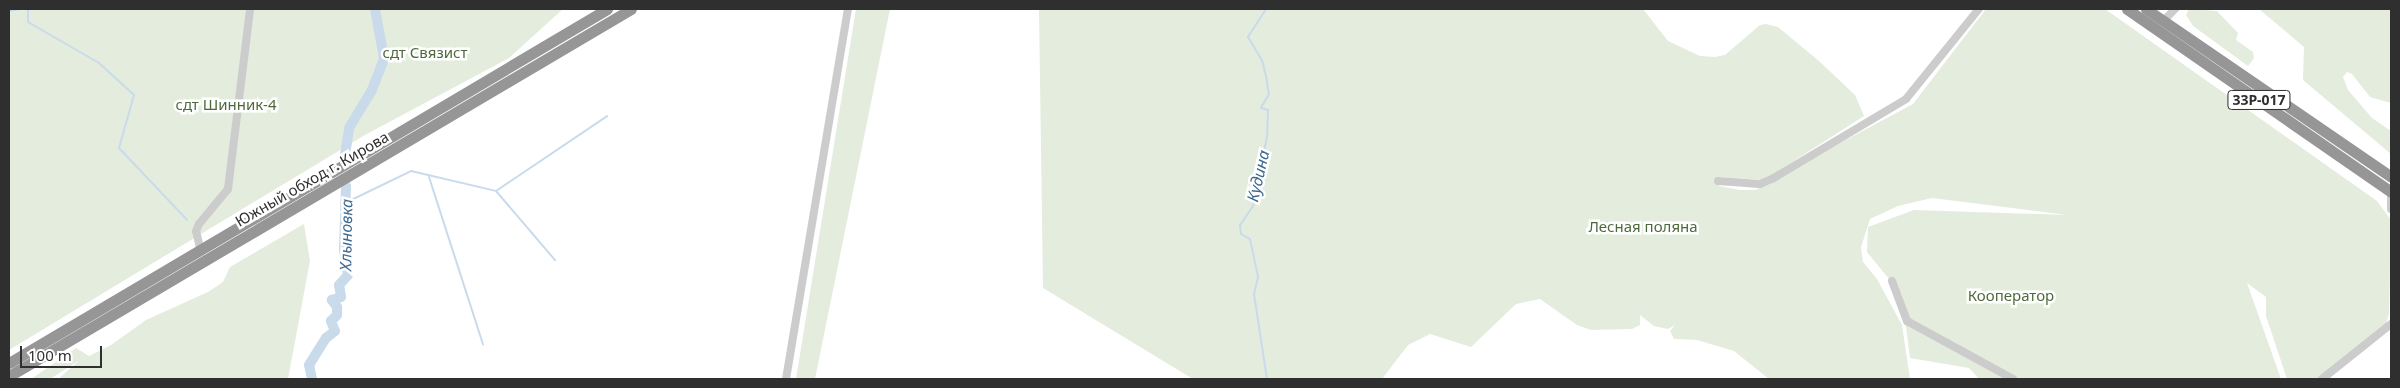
<!DOCTYPE html>
<meta charset="utf-8">
<style>
body{margin:0}
#map{position:relative;width:2400px;height:388px;overflow:hidden;background:#fff;font-family:"Noto Sans",sans-serif}
div>[style]{position:absolute}
.green>*{inset:0;background:#e4ecdd}
.stream>*{height:2px;margin:-1px;padding:0 1px;transform-origin:1px;border-radius:1px;background:#c9dbeb}
.river>*{height:10px;margin:-5px;padding:0 5px;transform-origin:5px;border-radius:5px;background:#c9dbeb}
.minor>*{height:8px;margin:-4px;padding:0 4px;transform-origin:4px;border-radius:4px;background:#ccc}
.highway>*{height:11px;margin:-5.5px;padding:0 5.5px;transform-origin:5.5px;border-radius:5.5px;background:#969696}
span{translate:-50% -50%;white-space:nowrap;text-align:center;line-height:1.15;-webkit-text-stroke:5px #fff;paint-order:stroke}
.shield-label span{padding:1px 4px;background:#fff;border:1px solid;border-radius:4px;-webkit-text-stroke-width:0}
.shield-label{font-size:14px;color:#2f2f2f;font-weight:700}
.park-label{font-size:15px;color:#4e6a3c}
.street-label{font-size:15px;color:#2f2f2f}
.water-label{font-size:16px;color:#3d6990;font-style:italic}
.frame{position:absolute;inset:0;border:10px solid #2f2f2f;pointer-events:none}
.scale{position:absolute;left:20px;top:346px;width:82px;height:22px;box-sizing:border-box;border:2px solid #2f2f2f;border-top:0;padding-left:6px;font-size:15px;line-height:18px;white-space:nowrap;color:#2f2f2f;-webkit-text-stroke:4px #fff;paint-order:stroke}
</style>
<div id="map">
<div class="green">
<div style="clip-path:polygon(9px 9px,563px 9px,509px 58px,365px 135px,9px 350px)"></div>
<div style="clip-path:polygon(856px 9px,890px 9px,815px 379px,796px 379px)"></div>
<div style="clip-path:polygon(1039px 9px,1643px 9px,1668px 41px,1700px 56px,1715px 57px,1725px 55px,1760px 25px,1766px 24px,1778px 27px,1819px 61px,1855px 95px,1864px 116px,1764px 180px,1718px 177px,1719px 186px,1740px 190px,1755px 190px,1773px 183px,1799px 165px,1913px 104px,1986px 9px,2105px 9px,2377px 201px,2391px 220px,2389px 314px,2386px 324px,2319px 379px,2287px 379px,2266px 316px,2266px 297px,2247px 283px,2281px 379px,1979px 379px,1969px 368px,1910px 358px,1902px 295px,1867px 252px,1868px 227px,1914px 210px,2067px 215px,1932px 198px,1898px 206px,1870px 219px,1861px 247px,1863px 262px,1877px 279px,1902px 325px,1910px 379px,1769px 379px,1734px 351px,1697px 340px,1674px 339px,1670px 331px,1675px 325px,1668px 329px,1654px 326px,1640px 315px,1640px 325px,1632px 329px,1591px 330px,1577px 325px,1540px 299px,1516px 304px,1471px 347px,1430px 334px,1408px 345px,1382px 379px,1193px 379px,1043px 288px)"></div>
<div style="clip-path:polygon(2189px 9px,2217px 11px,2238px 33px,2236px 40px,2253px 52px,2254px 58px,2248px 66px,2193px 26px,2186px 15px)"></div>
<div style="clip-path:polygon(2259px 9px,2391px 9px,2391px 103px,2370px 97px,2352px 74px,2347px 72px,2343px 77px,2348px 90px,2372px 118px,2391px 131px,2391px 154px,2303px 80px,2304px 47px)"></div>
<div style="clip-path:polygon(304px 224px,310px 261px,288px 379px,58px 379px,80px 360px,50px 379px,31px 379px,76px 348px,89px 356px,111px 345px,146px 320px,208px 292px,223px 282px,230px 267px)"></div>
</div>
<div class="stream">
<div style="left:28px;top:9px;width:13px;rotate:90deg"></div>
<div style="left:28px;top:22px;width:82px;rotate:30deg"></div>
<div style="left:99px;top:63px;width:47px;rotate:42.4deg"></div>
<div style="left:134px;top:95px;width:55px;rotate:105.8deg"></div>
<div style="left:119px;top:148px;width:99px;rotate:46.6deg"></div>
<div style="left:1266px;top:9px;width:33px;rotate:123deg"></div>
<div style="left:1248px;top:37px;width:27px;rotate:59deg"></div>
<div style="left:1262px;top:60px;width:16px;rotate:76deg"></div>
<div style="left:1266px;top:76px;width:18px;rotate:81deg"></div>
<div style="left:1269px;top:94px;width:16px;rotate:120deg"></div>
<div style="left:1261px;top:108px;width:7px;rotate:16deg"></div>
<div style="left:1268px;top:110px;width:27px;rotate:92deg"></div>
<div style="left:1267px;top:137px;width:70px;rotate:101.5deg"></div>
<div style="left:1253px;top:206px;width:23px;rotate:124deg"></div>
<div style="left:1240px;top:225px;width:9px;rotate:84deg"></div>
<div style="left:1241px;top:234px;width:10px;rotate:29deg"></div>
<div style="left:1250px;top:239px;width:39px;rotate:78deg"></div>
<div style="left:1258px;top:277px;width:17px;rotate:103deg"></div>
<div style="left:1254px;top:294px;width:86px;rotate:81.3deg"></div>
<div style="left:9px;top:11px;width:11px;rotate:-10deg"></div>
<div style="left:429px;top:177px;width:176px;rotate:72.1deg"></div>
<div style="left:496px;top:191px;width:91px;rotate:49.5deg"></div>
<div style="left:347px;top:202px;width:71px;rotate:-25.8deg"></div>
<div style="left:411px;top:171px;width:87px;rotate:13.2deg"></div>
<div style="left:496px;top:191px;width:134px;rotate:-34deg"></div>
</div>
<div class="river">
<div style="left:344px;top:161px;width:33px;rotate:-81deg"></div>
<div style="left:349px;top:128px;width:44px;rotate:-58.8deg"></div>
<div style="left:372px;top:90px;width:34px;rotate:-69deg"></div>
<div style="left:384px;top:58px;width:50px;rotate:-100.4deg"></div>
<div style="left:312px;top:379px;width:14px;rotate:-102deg"></div>
<div style="left:309px;top:365px;width:32px;rotate:-58deg"></div>
<div style="left:326px;top:338px;width:11px;rotate:-38deg"></div>
<div style="left:335px;top:331px;width:11px;rotate:-112deg"></div>
<div style="left:331px;top:321px;width:8px;rotate:-45deg"></div>
<div style="left:337px;top:315px;width:8px;rotate:-90deg"></div>
<div style="left:337px;top:307px;width:9px;rotate:-126deg"></div>
<div style="left:332px;top:300px;width:9px;rotate:-18deg"></div>
<div style="left:341px;top:297px;width:12px;rotate:-99deg"></div>
<div style="left:339px;top:285px;width:13px;rotate:-48deg"></div>
<div style="left:348px;top:275px;width:25px;rotate:-99deg"></div>
<div style="left:344px;top:250px;width:64px;rotate:-88.2deg"></div>
</div>
<div class="minor">
<div style="left:2163px;top:21px;width:17px;rotate:-45deg"></div>
<div style="left:1718px;top:181px;width:42px;rotate:4.1deg"></div>
<div style="left:1760px;top:184px;width:13px;rotate:-23deg"></div>
<div style="left:1772px;top:179px;width:156px;rotate:-30.8deg"></div>
<div style="left:1906px;top:99px;width:116px;rotate:-51deg"></div>
<div style="left:2391px;top:195px;width:14px;rotate:90deg"></div>
<div style="left:200px;top:248px;width:17px;rotate:-103deg"></div>
<div style="left:196px;top:231px;width:8px;rotate:-67deg"></div>
<div style="left:199px;top:224px;width:45px;rotate:-50.4deg"></div>
<div style="left:228px;top:189px;width:181px;rotate:-83deg"></div>
<div style="left:1892px;top:281px;width:43px;rotate:69.4deg"></div>
<div style="left:1907px;top:321px;width:121px;rotate:28.7deg"></div>
<div style="left:786px;top:379px;width:375px;rotate:-80.5deg"></div>
<div style="left:2322px;top:379px;width:88px;rotate:-38.6deg"></div>
</div>
<div class="highway">
<div style="left:2127px;top:9px;width:321px;rotate:34.7deg"></div>
<div style="left:2146px;top:9px;width:297px;rotate:34.4deg"></div>
<div style="left:9px;top:363px;width:695px;rotate:-30.62deg"></div>
<div style="left:9px;top:376px;width:722px;rotate:-30.54deg"></div>
</div>
<div class="shield-label">
<span style="left:2259px;top:100px">33Р-017</span>
</div>
<div class="park-label">
<span style="left:425px;top:53px">сдт Связист</span>
<span style="left:226px;top:105px">сдт Шинник-4</span>
<span style="left:1643px;top:227px">Лесная поляна</span>
<span style="left:2011px;top:296px">Кооператор</span>
</div>
<div class="street-label">
<span style="left:312px;top:179px;rotate:-30deg">Южный обход г. Кирова</span>
</div>
<div class="water-label">
<span style="left:1258px;top:176px;rotate:-77deg">Кудина</span>
<span style="left:346px;top:235px;rotate:-89deg">Хлыновка</span>
</div>
<div class="frame"></div>
<div class="scale">100 m</div>
</div>
